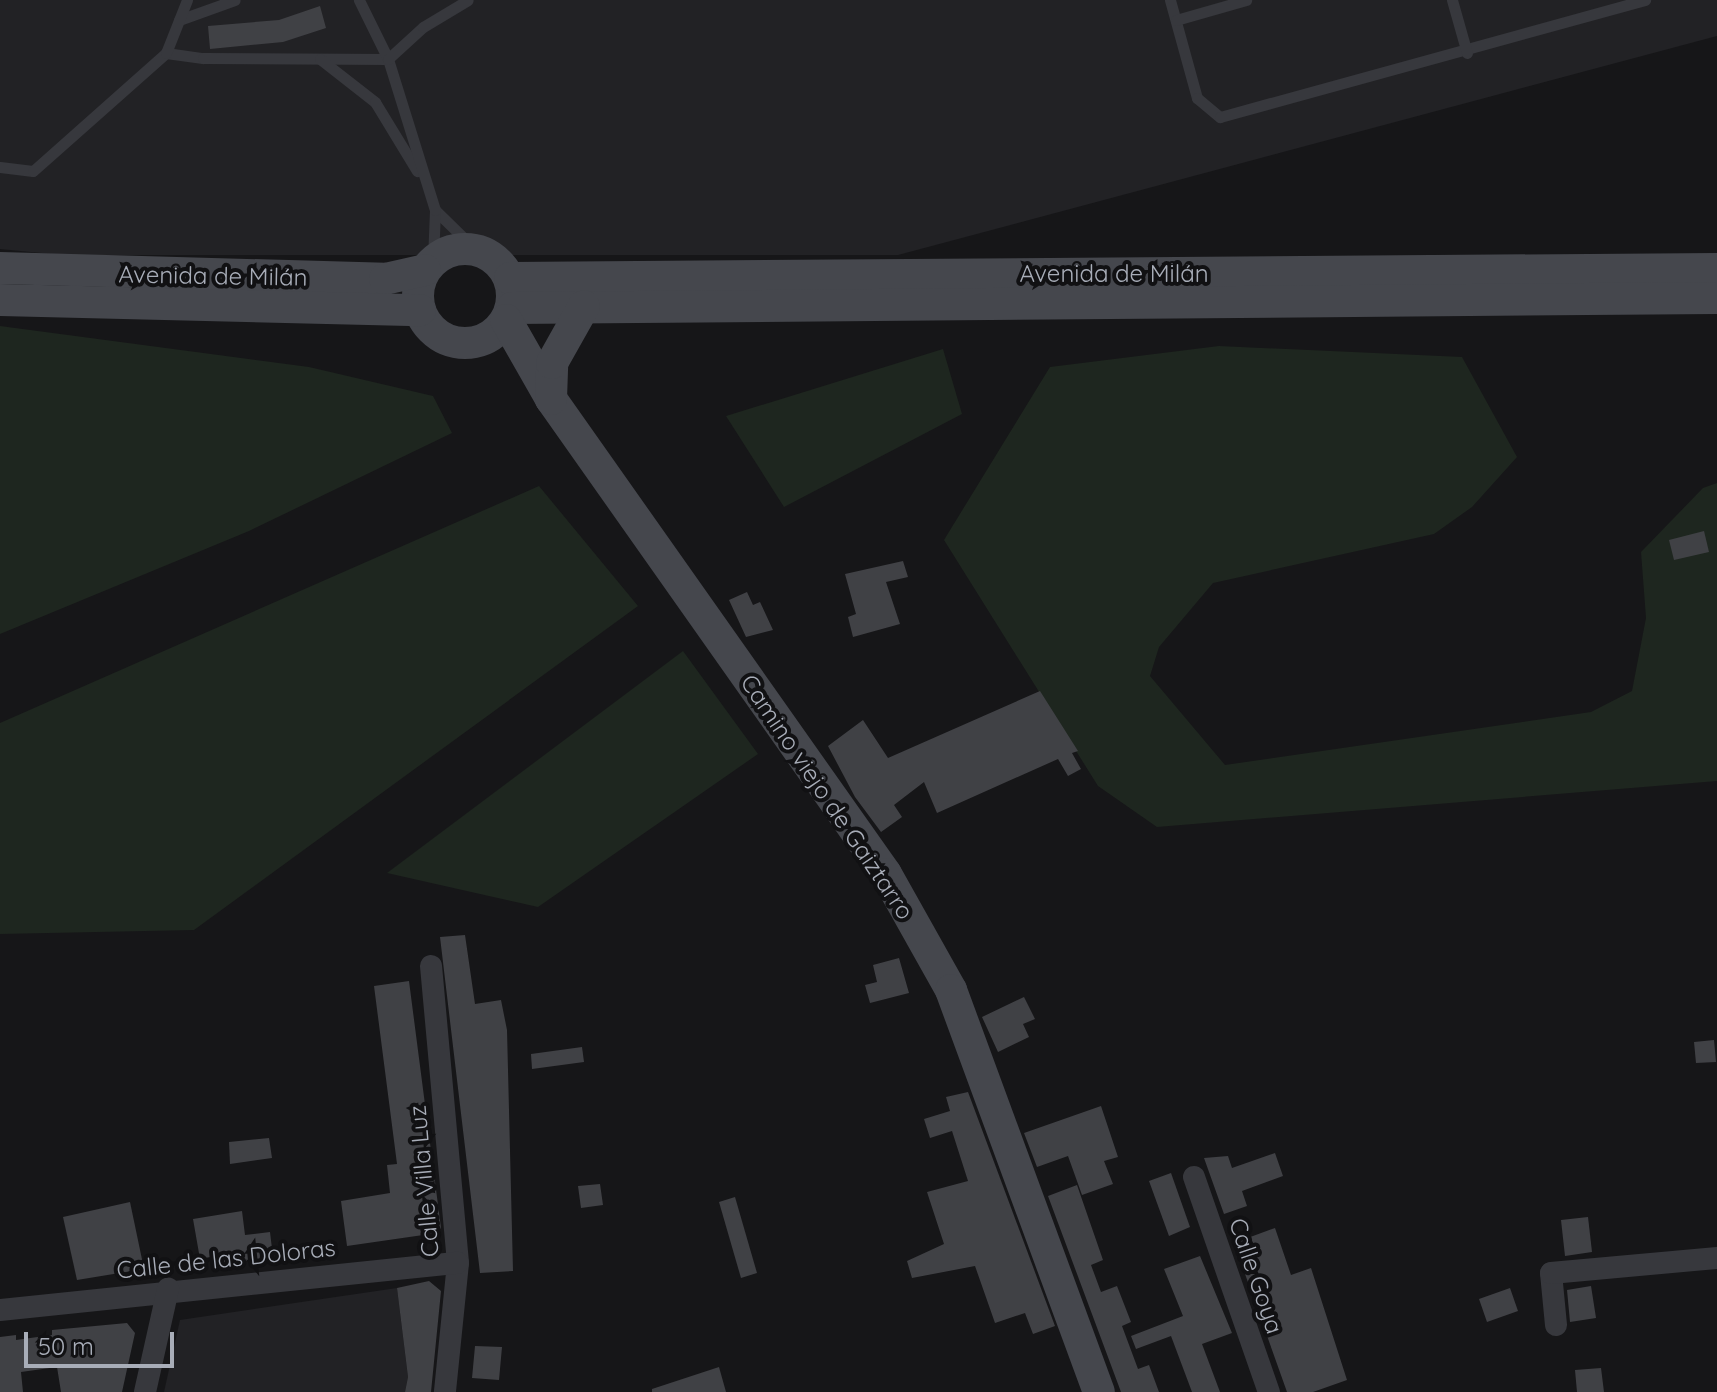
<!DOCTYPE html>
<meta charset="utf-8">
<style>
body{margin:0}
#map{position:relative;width:1717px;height:1392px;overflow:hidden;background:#161618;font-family:Quicksand,sans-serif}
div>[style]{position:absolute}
.built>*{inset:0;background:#222225}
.green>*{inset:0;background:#1e261f}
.building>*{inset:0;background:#404145}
.lane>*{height:11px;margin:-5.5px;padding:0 5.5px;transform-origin:5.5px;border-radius:5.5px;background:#37383d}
.street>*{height:22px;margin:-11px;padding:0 11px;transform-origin:11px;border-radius:11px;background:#37383d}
.secondary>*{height:32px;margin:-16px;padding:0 16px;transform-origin:16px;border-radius:16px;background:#45474d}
.secondary>.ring{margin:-16px;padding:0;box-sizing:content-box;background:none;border:32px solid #45474d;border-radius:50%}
span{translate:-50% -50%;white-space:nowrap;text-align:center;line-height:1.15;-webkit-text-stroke:8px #111113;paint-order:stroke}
.street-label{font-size:24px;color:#a8adb8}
.scale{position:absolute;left:24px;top:1332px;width:150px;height:36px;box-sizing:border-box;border:4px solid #a8adb8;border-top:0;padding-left:10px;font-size:24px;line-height:28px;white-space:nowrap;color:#a8adb8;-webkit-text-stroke:6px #111113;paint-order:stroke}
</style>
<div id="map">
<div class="built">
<div style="clip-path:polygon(0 0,1717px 0,1717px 36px,898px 255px,62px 255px,0 249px)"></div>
<div style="clip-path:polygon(397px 1288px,408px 1377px,405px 1392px,164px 1392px,180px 1320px)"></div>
</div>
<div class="green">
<div style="clip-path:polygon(0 326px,309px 367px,433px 396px,452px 433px,249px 531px,0 634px)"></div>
<div style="clip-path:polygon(1219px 346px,1462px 357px,1517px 457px,1472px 507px,1434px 534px,1213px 583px,1159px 647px,1150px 676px,1225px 765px,1591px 712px,1632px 691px,1646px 618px,1641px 552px,1703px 488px,1717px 483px,1717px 781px,1157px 827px,1098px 786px,944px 540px,1050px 367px)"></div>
<div style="clip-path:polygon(943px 349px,962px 414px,784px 507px,726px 416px)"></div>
<div style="clip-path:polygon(539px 486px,638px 606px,194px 930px,0 934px,0 723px)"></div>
<div style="clip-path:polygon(683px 651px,758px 754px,538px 907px,387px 873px)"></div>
</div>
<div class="building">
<div style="clip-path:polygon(320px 6px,326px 28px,283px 42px,210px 49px,208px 26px,279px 20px)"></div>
<div style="clip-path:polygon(1704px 531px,1709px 552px,1674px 560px,1669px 540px)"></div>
<div style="clip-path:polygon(903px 561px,908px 577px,886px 582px,900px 624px,853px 637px,848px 617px,856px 614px,845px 574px)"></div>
<div style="clip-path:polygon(747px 592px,753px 605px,760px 602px,773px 630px,746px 637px,729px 600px)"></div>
<div style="clip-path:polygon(1040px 691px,1078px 751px,1072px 753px,1081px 769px,1068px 776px,1058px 759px,937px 813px,924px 782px,894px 805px,902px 817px,881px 832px,855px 797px,828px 746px,863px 720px,888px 758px)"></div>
<div style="clip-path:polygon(465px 935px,475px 1004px,501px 1000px,507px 1030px,513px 1271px,480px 1273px,440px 937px)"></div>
<div style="clip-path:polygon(899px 958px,909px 993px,870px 1003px,865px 985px,877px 982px,873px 965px)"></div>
<div style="clip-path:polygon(409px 981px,441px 1228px,437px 1233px,347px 1246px,341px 1201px,390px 1193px,387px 1165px,397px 1164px,374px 986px)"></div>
<div style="clip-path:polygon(1024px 997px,1035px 1019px,1023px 1024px,1029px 1037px,998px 1052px,982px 1017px)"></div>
<div style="clip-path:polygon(1714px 1040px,1716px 1062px,1696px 1063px,1694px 1042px)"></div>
<div style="clip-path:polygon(582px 1047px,584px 1062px,532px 1069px,531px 1054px)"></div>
<div style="clip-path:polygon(968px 1092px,1055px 1326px,1033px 1334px,1025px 1313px,995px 1323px,975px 1266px,912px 1278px,907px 1261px,944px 1244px,927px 1192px,968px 1181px,952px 1131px,930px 1138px,924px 1119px,950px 1111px,946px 1097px)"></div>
<div style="clip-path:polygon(1101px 1106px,1118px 1157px,1104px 1161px,1113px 1184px,1082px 1195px,1068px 1156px,1037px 1167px,1024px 1133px)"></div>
<div style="clip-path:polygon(269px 1138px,272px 1158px,230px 1164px,229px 1142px)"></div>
<div style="clip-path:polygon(1275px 1153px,1283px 1176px,1242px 1191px,1247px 1206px,1224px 1214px,1204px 1158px,1228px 1156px,1232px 1168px)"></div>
<div style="clip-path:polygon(1171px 1173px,1190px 1227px,1169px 1236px,1149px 1181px)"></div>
<div style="clip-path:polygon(600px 1184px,603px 1205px,581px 1208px,578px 1186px)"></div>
<div style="clip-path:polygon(1077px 1185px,1103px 1260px,1091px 1265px,1101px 1292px,1117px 1286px,1131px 1322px,1122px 1326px,1138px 1369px,1149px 1365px,1159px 1392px,1121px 1392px,1048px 1196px)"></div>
<div style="clip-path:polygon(735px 1197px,757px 1273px,741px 1278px,719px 1202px)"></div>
<div style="clip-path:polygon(130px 1202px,144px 1269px,77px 1280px,63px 1217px)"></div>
<div style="clip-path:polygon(242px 1211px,245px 1235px,270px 1232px,273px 1257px,223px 1264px,222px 1255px,200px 1259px,193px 1219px)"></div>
<div style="clip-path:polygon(1588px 1217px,1592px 1252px,1565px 1256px,1561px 1220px)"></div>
<div style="clip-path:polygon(1275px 1228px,1291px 1275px,1311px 1268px,1347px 1380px,1313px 1392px,1287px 1392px,1234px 1243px)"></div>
<div style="clip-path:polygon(1200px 1256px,1232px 1333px,1202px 1344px,1220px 1392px,1192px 1392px,1171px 1336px,1136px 1349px,1131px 1336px,1183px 1316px,1164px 1269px)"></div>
<div style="clip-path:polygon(429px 1281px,441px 1291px,431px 1392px,405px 1392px,408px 1377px,397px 1288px)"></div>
<div style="clip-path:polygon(1591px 1286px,1596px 1318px,1570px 1322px,1567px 1290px)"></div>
<div style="clip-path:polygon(1510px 1288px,1518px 1311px,1487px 1322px,1479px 1299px)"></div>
<div style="clip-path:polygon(127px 1323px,135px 1333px,122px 1392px,61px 1392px,57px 1367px,21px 1372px,23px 1392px,0 1392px,0 1337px,16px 1335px,16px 1340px,52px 1335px,52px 1330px)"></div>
<div style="clip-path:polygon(475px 1346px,502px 1347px,499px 1380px,472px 1378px)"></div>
<div style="clip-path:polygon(719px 1367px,726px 1392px,652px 1392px,652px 1389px)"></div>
<div style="clip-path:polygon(1601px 1368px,1604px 1392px,1577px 1392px,1575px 1370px)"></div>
</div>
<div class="lane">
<div style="left:1170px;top:0;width:102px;rotate:74.6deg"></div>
<div style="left:1197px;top:98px;width:30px;rotate:40deg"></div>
<div style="left:1220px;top:117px;width:441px;rotate:-15.4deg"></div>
<div style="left:1452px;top:0;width:55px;rotate:74.2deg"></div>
<div style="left:179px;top:20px;width:59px;rotate:-19.7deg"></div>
<div style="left:1176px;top:20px;width:73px;rotate:-15.9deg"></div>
<div style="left:166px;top:53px;width:37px;rotate:8deg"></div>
<div style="left:203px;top:58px;width:185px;rotate:0.3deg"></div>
<div style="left:388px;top:59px;width:66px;rotate:-116.2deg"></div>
<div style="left:320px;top:59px;width:70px;rotate:38deg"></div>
<div style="left:375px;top:102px;width:81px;rotate:58.7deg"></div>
<div style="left:0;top:167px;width:33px;rotate:7deg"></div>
<div style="left:33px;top:171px;width:178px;rotate:-41.6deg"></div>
<div style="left:166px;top:53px;width:57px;rotate:-68.4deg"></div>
<div style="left:435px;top:210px;width:56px;rotate:44.3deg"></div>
<div style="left:433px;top:260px;width:50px;rotate:-87.7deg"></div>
<div style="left:435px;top:210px;width:158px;rotate:-107.3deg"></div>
<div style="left:388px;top:59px;width:47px;rotate:-42.4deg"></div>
<div style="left:423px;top:27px;width:52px;rotate:-31deg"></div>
</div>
<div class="street">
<div style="left:431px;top:966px;width:298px;rotate:84.8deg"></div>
<div style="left:458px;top:1263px;width:130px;rotate:95.8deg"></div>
<div style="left:1194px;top:1177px;width:228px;rotate:70.8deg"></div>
<div style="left:0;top:1310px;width:460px;rotate:-5.9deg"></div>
<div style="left:1556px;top:1325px;width:52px;rotate:-95.5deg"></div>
<div style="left:1551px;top:1273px;width:167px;rotate:-5.2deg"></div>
<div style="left:145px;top:1392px;width:106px;rotate:-77.4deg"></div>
</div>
<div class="secondary">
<div class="ring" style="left:418px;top:249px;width:62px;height:62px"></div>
<div style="left:0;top:268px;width:385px;rotate:1.6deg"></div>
<div style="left:385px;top:279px;width:41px;rotate:-12.7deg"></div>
<div style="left:510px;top:278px;width:1207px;rotate:-0.43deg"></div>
<div style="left:0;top:300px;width:420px;rotate:1.4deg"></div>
<div style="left:512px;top:308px;width:1205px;rotate:-0.48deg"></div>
<div style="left:506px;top:320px;width:91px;rotate:60.3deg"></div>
<div style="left:551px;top:399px;width:581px;rotate:54.81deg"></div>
<div style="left:886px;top:874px;width:133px;rotate:60.7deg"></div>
<div style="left:951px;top:990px;width:428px;rotate:69.8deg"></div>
<div style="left:551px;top:399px;width:36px;rotate:-88deg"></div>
<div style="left:552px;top:363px;width:65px;rotate:-60.7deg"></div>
</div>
<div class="street-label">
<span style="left:1114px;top:274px">Avenida de Milán</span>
<span style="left:213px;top:276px;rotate:1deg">Avenida de Milán</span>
<span style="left:827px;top:797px;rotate:56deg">Camino viejo de Gaiztarro</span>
<span style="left:424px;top:1181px;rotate:-95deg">Calle Villa Luz</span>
<span style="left:226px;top:1259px;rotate:-6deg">Calle de las Doloras</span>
<span style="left:1256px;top:1276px;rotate:71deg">Calle Goya</span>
</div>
<div class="scale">50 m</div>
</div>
